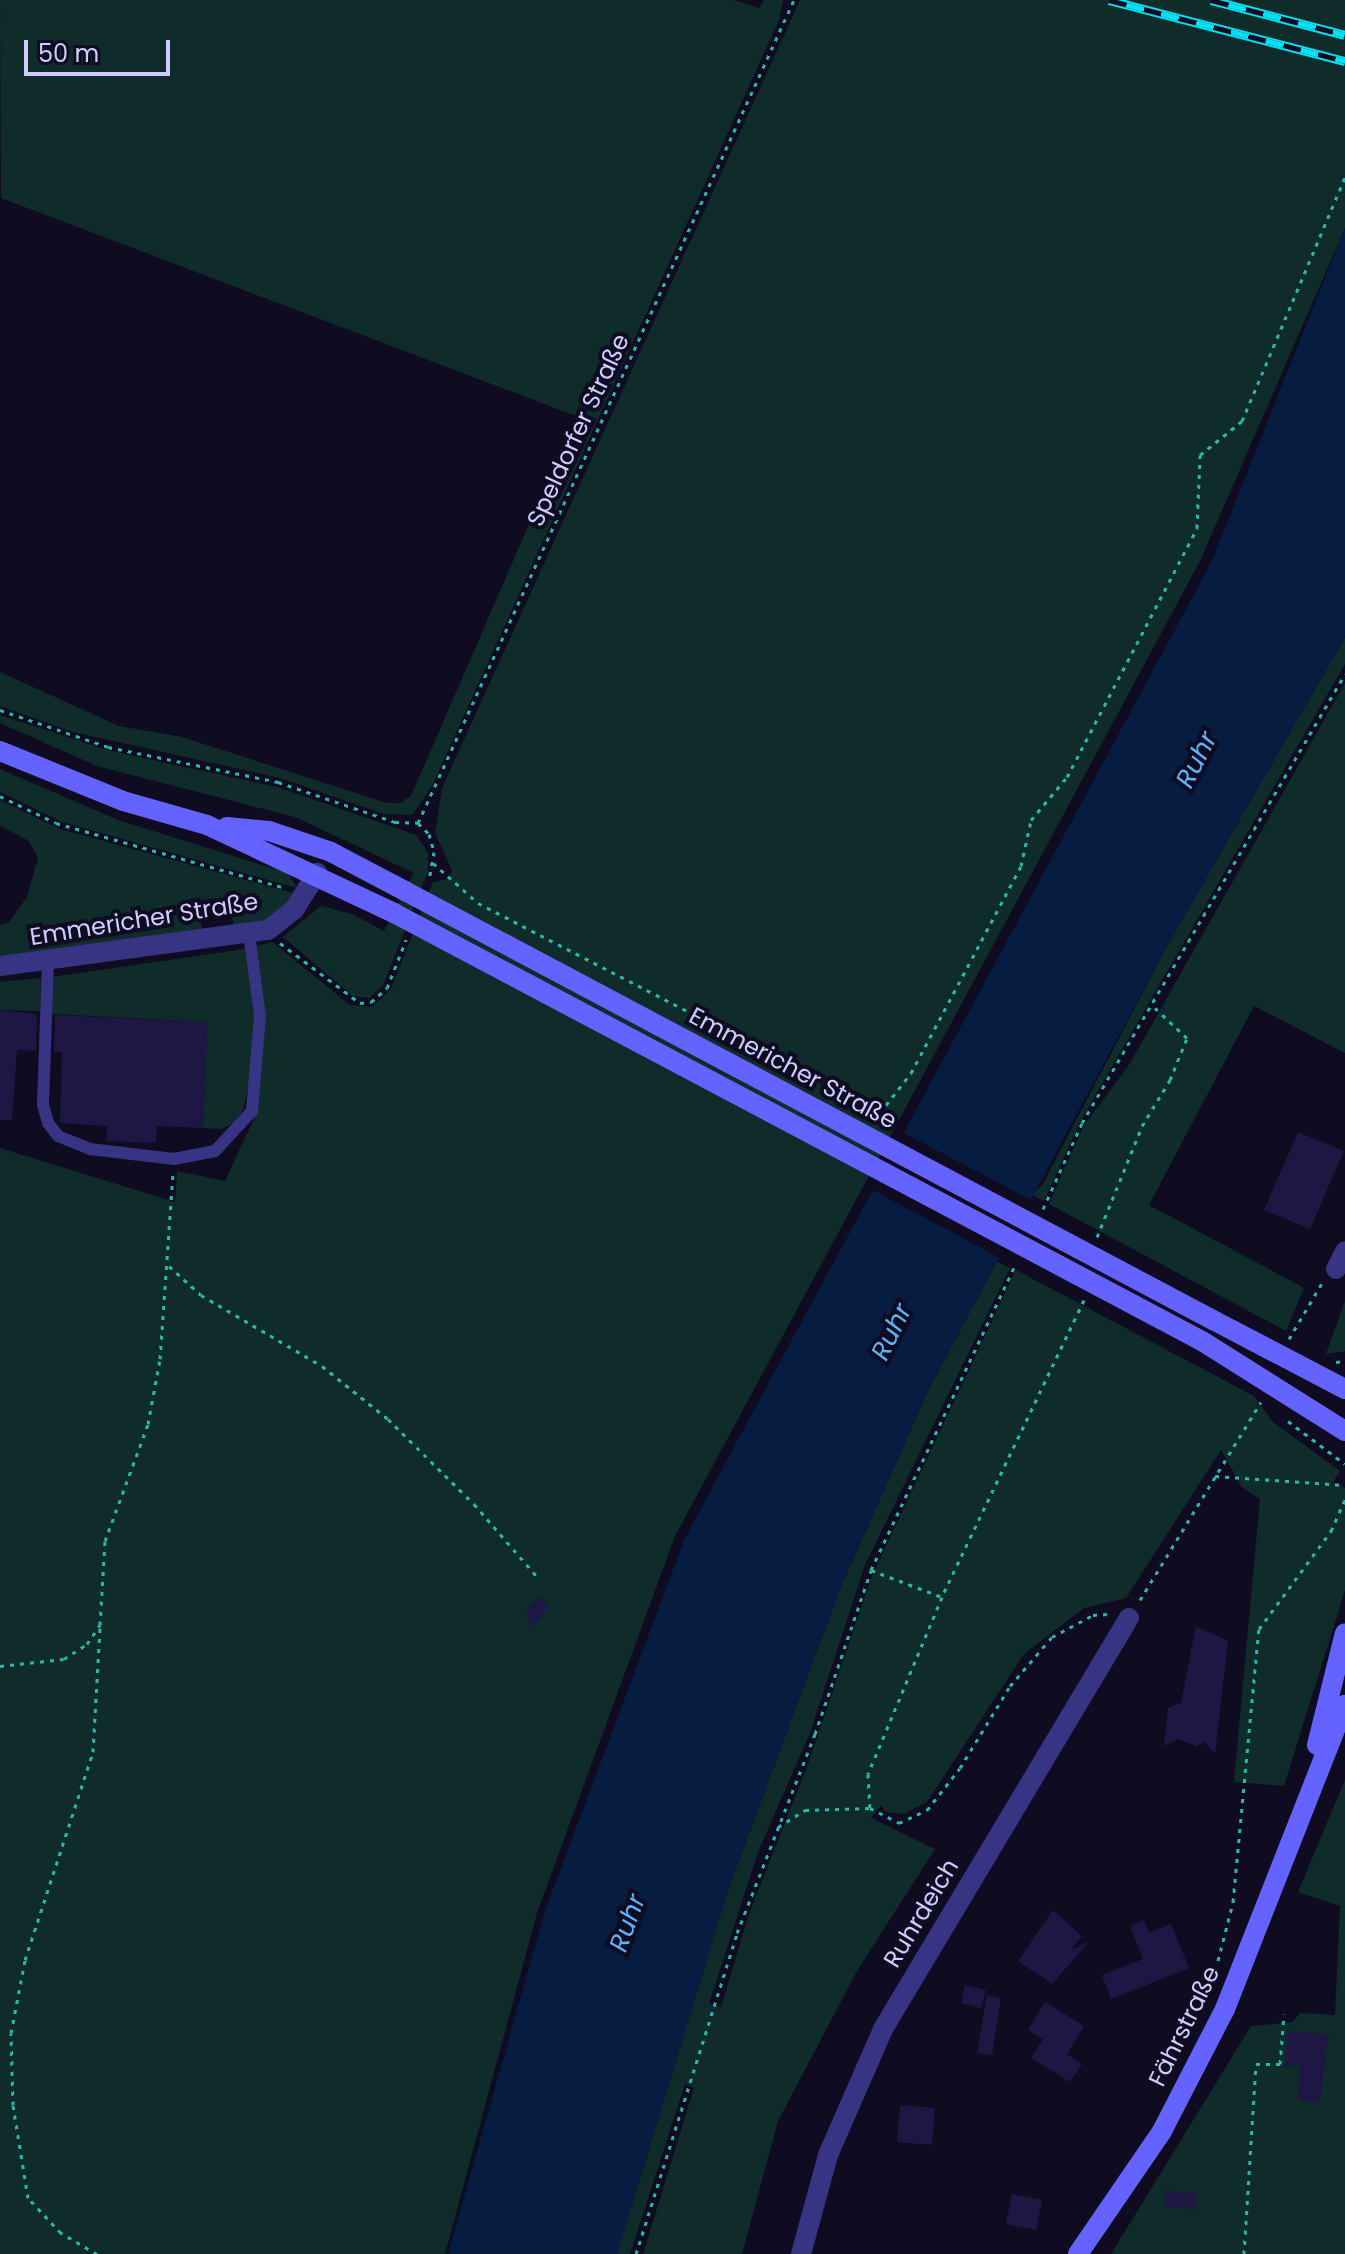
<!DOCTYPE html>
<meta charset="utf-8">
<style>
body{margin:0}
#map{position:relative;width:1345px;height:2254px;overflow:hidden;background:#0f0c21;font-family:Poppins,sans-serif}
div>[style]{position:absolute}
.green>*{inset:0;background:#0f2c2a}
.water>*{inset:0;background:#061c40}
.pier>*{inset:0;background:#0f0c21}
.building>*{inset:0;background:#1f1743}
.path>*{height:3px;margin-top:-1.5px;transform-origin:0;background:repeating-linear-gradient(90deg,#27b8ae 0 4px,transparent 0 10px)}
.service>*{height:12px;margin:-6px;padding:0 6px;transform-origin:6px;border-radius:6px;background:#363483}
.minor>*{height:20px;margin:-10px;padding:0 10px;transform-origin:10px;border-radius:10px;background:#363483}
.secondary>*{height:20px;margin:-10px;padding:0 10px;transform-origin:10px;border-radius:10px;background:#6563ff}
.rail>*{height:9px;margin-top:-4.5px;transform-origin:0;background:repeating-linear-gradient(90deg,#0f0c21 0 18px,#00e2f7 0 36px);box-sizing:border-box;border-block:2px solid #00e2f7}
.secondary-bridge>*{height:20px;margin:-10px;padding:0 10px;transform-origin:10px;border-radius:10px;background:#6563ff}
span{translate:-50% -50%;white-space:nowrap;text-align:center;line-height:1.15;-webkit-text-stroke:8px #0f0c21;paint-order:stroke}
.street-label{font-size:24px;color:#d1ccff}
.water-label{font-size:26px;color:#5ab5ff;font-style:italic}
.scale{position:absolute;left:24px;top:40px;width:146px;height:36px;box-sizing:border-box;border:4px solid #d1ccff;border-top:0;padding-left:10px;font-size:24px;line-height:28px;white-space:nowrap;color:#d1ccff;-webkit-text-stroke:6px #0f0c21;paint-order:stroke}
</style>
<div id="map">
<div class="green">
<div style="clip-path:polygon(0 0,733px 0,760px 8px,764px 0,783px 0,779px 20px,432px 786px,412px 815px,384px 814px,280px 778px,73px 732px,0 706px,0 672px,119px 726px,182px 737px,387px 803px,400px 803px,411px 796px,576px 416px,1px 198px)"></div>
<div style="clip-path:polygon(800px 0,1345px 0,1345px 228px,1200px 561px,675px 1536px,537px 1913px,445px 2254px,0 2254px,0 1148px,175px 1202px,177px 1171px,225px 1181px,256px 1114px,265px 1015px,255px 946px,272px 942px,350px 1005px,372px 1007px,391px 989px,433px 882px,448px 879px,452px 870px,435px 833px,442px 788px)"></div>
<div style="clip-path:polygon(1345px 637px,1345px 664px,1080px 1122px,1044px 1201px,1032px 1195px,1043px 1184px,1168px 944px)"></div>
<div style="clip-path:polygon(1345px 683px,1345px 1053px,1254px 1006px,1149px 1205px,1304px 1288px,1286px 1331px,1049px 1204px,1083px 1127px,1129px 1065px)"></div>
<div style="clip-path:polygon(0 715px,107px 750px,277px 787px,416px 835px,428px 853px,428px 871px,383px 986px,369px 998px,353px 996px,283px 937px,321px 906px,352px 914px,384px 931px,414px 873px,295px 817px,97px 766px,0 723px)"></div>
<div style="clip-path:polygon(0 769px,118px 820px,288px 873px,297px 888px,62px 822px,0 792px)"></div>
<div style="clip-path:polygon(0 800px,60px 829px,297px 894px,268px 919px,248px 926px,234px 927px,231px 912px,201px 916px,202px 932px,0 959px,0 925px,9px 922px,27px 897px,38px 858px,29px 841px,0 826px)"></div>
<div style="clip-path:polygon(245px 949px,254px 1016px,253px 1064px,244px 1107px,237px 1120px,222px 1129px,203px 1128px,207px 1022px,51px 1014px,52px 977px)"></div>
<div style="clip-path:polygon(41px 978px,40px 1011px,0 1010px,0 982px)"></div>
<div style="clip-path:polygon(996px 1261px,1010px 1268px,865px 1565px,810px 1733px,758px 1852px,709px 2004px,721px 2007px,748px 1917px,808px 1764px,872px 1576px,1016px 1270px,1254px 1396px,1273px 1422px,1340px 1471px,1333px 1482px,1345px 1488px,1345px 1590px,1284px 1786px,1234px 1782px,1260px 1499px,1242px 1487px,1221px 1450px,1126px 1598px,1084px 1608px,1024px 1654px,927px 1802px,903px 1814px,886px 1812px,881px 1805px,871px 1818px,935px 1849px,857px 1971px,778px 2121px,742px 2254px,643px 2254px,694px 2088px,685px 2084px,630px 2254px,617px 2254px,729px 1887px,841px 1587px,928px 1391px)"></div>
<div style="clip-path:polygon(1345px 1301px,1345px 1351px,1326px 1354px)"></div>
<div style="clip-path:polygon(1345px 1780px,1345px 2254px,1111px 2254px,1251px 2026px,1293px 2022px,1300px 2013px,1335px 2015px,1340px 1906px,1298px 1892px)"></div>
</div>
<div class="water">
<div style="clip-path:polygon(1345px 228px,1345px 637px,1168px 944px,928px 1391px,841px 1587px,729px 1887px,617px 2254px,448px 2254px,545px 1911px,685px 1538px,1211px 563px)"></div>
</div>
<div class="pier">
<div style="clip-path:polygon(902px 1132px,1033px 1201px,1002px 1259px,871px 1189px)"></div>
</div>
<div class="building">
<div style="clip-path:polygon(0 1010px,37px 1014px,36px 1051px,17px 1050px,12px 1120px,0 1120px)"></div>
<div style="clip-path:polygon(55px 1015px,208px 1022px,203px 1128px,157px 1126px,156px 1143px,107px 1141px,107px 1126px,60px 1123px,62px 1052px,54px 1052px)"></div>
<div style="clip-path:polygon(1298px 1132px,1344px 1151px,1310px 1229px,1264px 1210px)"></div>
<div style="clip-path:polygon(539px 1596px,549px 1607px,530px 1629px,527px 1607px)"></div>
<div style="clip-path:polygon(1196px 1626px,1228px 1641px,1215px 1754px,1204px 1742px,1196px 1746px,1178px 1739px,1164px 1746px,1168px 1708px,1181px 1703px)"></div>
<div style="clip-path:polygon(1053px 1910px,1082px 1936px,1070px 1950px,1089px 1942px,1052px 1984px,1018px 1961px)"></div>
<div style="clip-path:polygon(1144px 1920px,1149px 1933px,1171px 1924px,1189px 1968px,1111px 1999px,1102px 1975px,1143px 1959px,1130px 1926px)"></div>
<div style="clip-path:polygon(965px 1985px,986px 1990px,981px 2008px,961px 2003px)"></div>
<div style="clip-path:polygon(987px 1995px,1001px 1998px,992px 2055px,977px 2053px)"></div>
<div style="clip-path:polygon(1045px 2002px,1084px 2026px,1067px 2054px,1082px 2064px,1070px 2082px,1031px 2058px,1043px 2039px,1028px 2030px)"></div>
<div style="clip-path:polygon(1287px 2031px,1329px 2034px,1320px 2102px,1298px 2101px,1300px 2067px,1285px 2066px)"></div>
<div style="clip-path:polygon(900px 2105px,935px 2108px,932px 2145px,897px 2142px)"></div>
<div style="clip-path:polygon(1165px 2191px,1197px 2194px,1196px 2209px,1164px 2206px)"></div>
<div style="clip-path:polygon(1012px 2194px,1042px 2200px,1036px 2230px,1006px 2224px)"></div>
</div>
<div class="path">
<div style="left:0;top:710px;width:114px;rotate:18.9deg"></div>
<div style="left:108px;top:747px;width:174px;rotate:11.6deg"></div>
<div style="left:278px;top:782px;width:124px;rotate:18.9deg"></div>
<div style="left:395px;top:822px;width:23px;rotate:2deg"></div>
<div style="left:0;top:796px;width:62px;rotate:25.7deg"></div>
<div style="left:56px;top:823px;width:239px;rotate:15.8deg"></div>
<div style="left:418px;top:823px;width:905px;rotate:-65.45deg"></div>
<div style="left:418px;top:823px;width:16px;rotate:45deg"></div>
<div style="left:429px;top:834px;width:19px;rotate:74deg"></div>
<div style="left:434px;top:852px;width:29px;rotate:100deg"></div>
<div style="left:433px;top:863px;width:60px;rotate:41.6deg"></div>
<div style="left:478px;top:903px;width:427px;rotate:27.3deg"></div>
<div style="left:857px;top:1099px;width:30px;rotate:12deg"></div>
<div style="left:886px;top:1105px;width:41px;rotate:-52deg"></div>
<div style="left:911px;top:1073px;width:234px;rotate:-62deg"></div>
<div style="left:1021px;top:866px;width:47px;rotate:-77.7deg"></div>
<div style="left:1031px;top:820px;width:56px;rotate:-50.1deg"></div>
<div style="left:1067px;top:777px;width:281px;rotate:-62.4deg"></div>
<div style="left:1197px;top:528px;width:73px;rotate:-87.6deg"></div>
<div style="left:1200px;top:455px;width:54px;rotate:-39deg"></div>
<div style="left:1242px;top:421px;width:265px;rotate:-67.1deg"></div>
<div style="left:280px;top:943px;width:100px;rotate:36.9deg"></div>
<div style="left:360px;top:1003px;width:11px;rotate:-5deg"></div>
<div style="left:371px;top:1002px;width:21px;rotate:-41deg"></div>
<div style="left:387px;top:988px;width:52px;rotate:-68.4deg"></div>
<div style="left:1043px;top:1209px;width:94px;rotate:-65.6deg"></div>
<div style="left:1082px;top:1123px;width:520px;rotate:-59.64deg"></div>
<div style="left:1097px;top:1237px;width:120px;rotate:-67.9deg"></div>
<div style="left:1142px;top:1126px;width:54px;rotate:-58.7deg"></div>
<div style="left:1170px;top:1080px;width:45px;rotate:-68deg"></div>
<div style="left:1187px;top:1038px;width:45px;rotate:-136.8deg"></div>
<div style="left:169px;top:1266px;width:43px;rotate:42.2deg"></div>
<div style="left:201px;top:1295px;width:140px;rotate:30.4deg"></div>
<div style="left:322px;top:1366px;width:85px;rotate:38.8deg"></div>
<div style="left:388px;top:1419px;width:121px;rotate:44.7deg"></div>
<div style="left:474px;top:1504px;width:98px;rotate:49.1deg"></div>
<div style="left:1084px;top:1300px;width:329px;rotate:115.6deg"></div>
<div style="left:942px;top:1597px;width:192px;rotate:112.7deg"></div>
<div style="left:868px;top:1774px;width:34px;rotate:87deg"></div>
<div style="left:870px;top:1808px;width:33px;rotate:27deg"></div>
<div style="left:899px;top:1823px;width:31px;rotate:-25deg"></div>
<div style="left:927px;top:1810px;width:53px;rotate:-51.8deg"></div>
<div style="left:960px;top:1768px;width:96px;rotate:-58.6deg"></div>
<div style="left:1010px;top:1686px;width:65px;rotate:-49.4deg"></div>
<div style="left:1052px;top:1637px;width:47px;rotate:-28.2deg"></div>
<div style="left:1093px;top:1615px;width:15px;rotate:-4deg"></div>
<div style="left:1289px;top:1339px;width:65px;rotate:-59.5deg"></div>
<div style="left:1336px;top:1362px;width:9px;rotate:-6deg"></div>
<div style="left:1288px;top:1421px;width:71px;rotate:37deg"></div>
<div style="left:1215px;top:1476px;width:130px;rotate:4deg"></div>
<div style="left:871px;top:1570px;width:76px;rotate:20.8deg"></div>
<div style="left:1140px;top:1600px;width:232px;rotate:-58.6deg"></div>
<div style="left:0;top:1666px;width:64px;rotate:-6.2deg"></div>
<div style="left:64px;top:1659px;width:27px;rotate:-33deg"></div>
<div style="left:87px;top:1644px;width:23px;rotate:-56deg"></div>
<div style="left:100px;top:1625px;width:84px;rotate:-86.6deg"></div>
<div style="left:105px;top:1541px;width:125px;rotate:-69.8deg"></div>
<div style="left:148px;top:1424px;width:66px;rotate:-79.5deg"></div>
<div style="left:160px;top:1359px;width:186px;rotate:-86deg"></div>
<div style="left:778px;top:1827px;width:32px;rotate:-32deg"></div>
<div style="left:805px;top:1810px;width:65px;rotate:-1.8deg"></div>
<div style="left:1213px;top:1980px;width:81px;rotate:-75.6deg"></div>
<div style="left:1233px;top:1902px;width:274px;rotate:-84.6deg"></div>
<div style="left:1259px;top:1629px;width:122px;rotate:-53.7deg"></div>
<div style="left:1331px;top:1531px;width:35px;rotate:-66deg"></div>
<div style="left:97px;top:2254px;width:42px;rotate:-149.7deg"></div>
<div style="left:61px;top:2233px;width:48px;rotate:-133.3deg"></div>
<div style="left:28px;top:2198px;width:94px;rotate:-99.2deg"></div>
<div style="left:13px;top:2105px;width:72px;rotate:-91.6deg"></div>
<div style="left:11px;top:2033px;width:74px;rotate:-79.1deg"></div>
<div style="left:25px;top:1960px;width:219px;rotate:-71.9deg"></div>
<div style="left:93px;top:1752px;width:127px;rotate:-86.8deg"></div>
<div style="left:636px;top:2254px;width:337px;rotate:-72.5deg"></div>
<div style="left:737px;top:1933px;width:214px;rotate:-68.6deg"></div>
<div style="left:815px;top:1734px;width:173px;rotate:-71.1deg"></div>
<div style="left:871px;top:1570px;width:336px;rotate:-64.7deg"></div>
<div style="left:1244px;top:2254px;width:190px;rotate:-86.4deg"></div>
<div style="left:1256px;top:2064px;width:24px"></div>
<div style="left:1280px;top:2064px;width:50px;rotate:-85.4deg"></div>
</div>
<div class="service">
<div style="left:48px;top:961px;width:144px;rotate:92deg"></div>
<div style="left:43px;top:1105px;width:19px;rotate:74deg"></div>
<div style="left:48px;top:1123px;width:16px;rotate:52deg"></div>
<div style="left:58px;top:1136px;width:35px;rotate:22deg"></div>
<div style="left:90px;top:1149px;width:85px;rotate:6.8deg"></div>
<div style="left:174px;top:1159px;width:42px;rotate:-11deg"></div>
<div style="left:215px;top:1151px;width:54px;rotate:-47.2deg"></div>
<div style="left:252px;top:1111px;width:95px;rotate:-85.2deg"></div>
<div style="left:260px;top:1016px;width:83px;rotate:-97.6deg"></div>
</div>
<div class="minor">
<div style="left:0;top:966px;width:270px;rotate:-7.7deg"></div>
<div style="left:268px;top:930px;width:33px;rotate:-38deg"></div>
<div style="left:294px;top:910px;width:44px;rotate:-58.1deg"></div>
<div style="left:1336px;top:1269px;width:20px;rotate:-63deg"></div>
<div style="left:801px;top:2254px;width:103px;rotate:-74.7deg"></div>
<div style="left:828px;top:2155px;width:137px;rotate:-66.4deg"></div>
<div style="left:883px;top:2029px;width:479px;rotate:-59.1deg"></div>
</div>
<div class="secondary">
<div style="left:0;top:751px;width:133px;rotate:22.1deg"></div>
<div style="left:123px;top:801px;width:87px;rotate:15.9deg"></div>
<div style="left:207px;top:825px;width:207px;rotate:25.2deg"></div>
<div style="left:227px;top:827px;width:42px;rotate:5.4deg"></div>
<div style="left:269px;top:831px;width:65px;rotate:18.7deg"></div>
<div style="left:331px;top:852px;width:84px;rotate:27.8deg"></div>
<div style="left:1213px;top:1320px;width:149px;rotate:27.6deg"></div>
<div style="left:1202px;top:1341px;width:169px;rotate:32.2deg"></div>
<div style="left:1317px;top:1745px;width:115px;rotate:-76deg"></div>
<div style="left:1078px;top:2254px;width:147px;rotate:-55.6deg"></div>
<div style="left:1161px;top:2133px;width:140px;rotate:-62.7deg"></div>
<div style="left:1225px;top:2009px;width:327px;rotate:-68.5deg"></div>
</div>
<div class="rail">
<div style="left:1109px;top:0;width:244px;rotate:14.5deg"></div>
<div style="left:1211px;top:0;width:138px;rotate:14.6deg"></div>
</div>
<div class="secondary-bridge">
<div style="left:405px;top:891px;width:915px;rotate:27.97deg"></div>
<div style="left:394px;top:913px;width:914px;rotate:27.91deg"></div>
</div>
<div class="street-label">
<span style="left:578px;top:430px;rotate:-65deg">Speldorfer Straße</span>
<span style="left:144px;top:919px;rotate:-9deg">Emmericher Straße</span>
<span style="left:793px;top:1068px;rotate:28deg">Emmericher Straße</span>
<span style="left:921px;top:1913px;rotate:-59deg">Ruhrdeich</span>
<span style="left:1184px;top:2026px;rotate:-64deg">Fährstraße</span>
</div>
<div class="water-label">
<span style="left:1197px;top:760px;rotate:-63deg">Ruhr</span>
<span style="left:892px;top:1332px;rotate:-64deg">Ruhr</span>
<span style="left:628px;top:1923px;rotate:-70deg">Ruhr</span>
</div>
<div class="scale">50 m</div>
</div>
